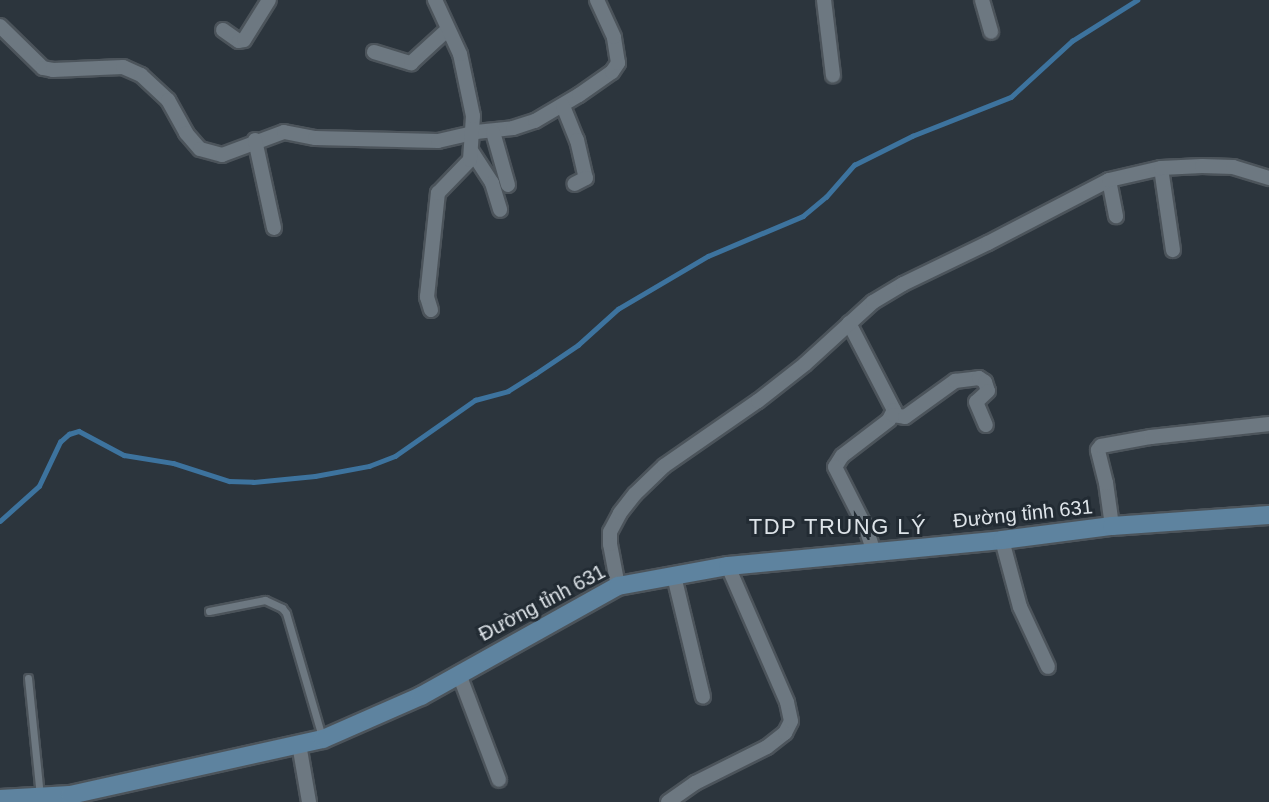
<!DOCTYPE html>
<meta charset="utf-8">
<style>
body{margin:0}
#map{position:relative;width:1269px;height:802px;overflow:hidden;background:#2c353d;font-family:Arial,sans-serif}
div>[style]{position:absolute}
.stream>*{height:4.5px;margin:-2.25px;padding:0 2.25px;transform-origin:2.25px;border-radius:2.25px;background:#3d739e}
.roads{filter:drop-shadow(2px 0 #4c545b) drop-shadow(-2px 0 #4c545b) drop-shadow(0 2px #4c545b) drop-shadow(0 -2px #4c545b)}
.service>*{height:7px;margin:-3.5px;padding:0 3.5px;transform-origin:3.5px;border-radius:3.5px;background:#6d7881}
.minor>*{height:14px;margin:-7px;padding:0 7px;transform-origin:7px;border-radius:7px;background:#6d7881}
.secondary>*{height:18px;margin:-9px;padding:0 9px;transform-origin:9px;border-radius:9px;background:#5e839f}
span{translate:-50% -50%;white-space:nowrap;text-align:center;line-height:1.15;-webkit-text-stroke:6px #222b33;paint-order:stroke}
.street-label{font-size:20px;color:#dde3e8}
.quarter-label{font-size:22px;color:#dde3e8;letter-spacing:1.5px}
</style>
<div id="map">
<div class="stream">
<div style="left:0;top:521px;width:52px;rotate:-41.9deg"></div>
<div style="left:39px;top:486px;width:49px;rotate:-64.5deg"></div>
<div style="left:60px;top:442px;width:12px;rotate:-42deg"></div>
<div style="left:69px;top:434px;width:10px;rotate:-17deg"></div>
<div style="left:79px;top:431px;width:51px;rotate:28.1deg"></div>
<div style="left:124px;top:455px;width:50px;rotate:9.3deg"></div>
<div style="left:173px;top:463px;width:59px;rotate:17.8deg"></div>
<div style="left:229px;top:481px;width:24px;rotate:2deg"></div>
<div style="left:253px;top:482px;width:62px;rotate:-5.5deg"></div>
<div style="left:315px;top:476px;width:55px;rotate:-10.5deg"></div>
<div style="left:369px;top:466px;width:28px;rotate:-21deg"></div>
<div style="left:395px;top:456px;width:98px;rotate:-35deg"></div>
<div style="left:475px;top:400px;width:34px;rotate:-15deg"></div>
<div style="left:508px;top:391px;width:32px;rotate:-32deg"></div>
<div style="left:535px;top:374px;width:52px;rotate:-34deg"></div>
<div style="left:578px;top:345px;width:54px;rotate:-42deg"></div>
<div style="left:618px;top:309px;width:104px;rotate:-30.5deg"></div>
<div style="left:708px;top:256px;width:103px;rotate:-22.8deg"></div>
<div style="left:803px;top:216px;width:30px;rotate:-40deg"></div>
<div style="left:826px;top:197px;width:43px;rotate:-48.8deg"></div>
<div style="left:854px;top:165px;width:65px;rotate:-26.6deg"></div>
<div style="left:912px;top:136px;width:106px;rotate:-21.5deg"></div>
<div style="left:1011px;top:97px;width:83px;rotate:-42.6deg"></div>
<div style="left:1072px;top:41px;width:77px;rotate:-32.2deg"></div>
</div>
<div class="roads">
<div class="service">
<div style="left:209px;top:611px;width:57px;rotate:-11.1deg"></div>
<div style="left:265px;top:600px;width:19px;rotate:25deg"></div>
<div style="left:282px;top:608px;width:6px;rotate:51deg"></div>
<div style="left:286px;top:613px;width:129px;rotate:73.8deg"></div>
<div style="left:28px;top:678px;width:119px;rotate:84.2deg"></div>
</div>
<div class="minor">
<div style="left:824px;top:0;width:76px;rotate:83.2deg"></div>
<div style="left:982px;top:0;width:33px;rotate:74deg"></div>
<div style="left:0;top:26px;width:60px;rotate:44.3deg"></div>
<div style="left:43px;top:68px;width:10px;rotate:11deg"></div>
<div style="left:53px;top:70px;width:70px;rotate:-2.5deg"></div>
<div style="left:123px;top:67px;width:20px;rotate:24deg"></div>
<div style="left:141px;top:75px;width:37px;rotate:43deg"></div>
<div style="left:168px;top:100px;width:38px;rotate:61deg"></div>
<div style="left:186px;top:133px;width:21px;rotate:49deg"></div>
<div style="left:200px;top:149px;width:23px;rotate:15deg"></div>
<div style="left:222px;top:155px;width:66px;rotate:-20.4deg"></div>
<div style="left:284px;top:132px;width:32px;rotate:11deg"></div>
<div style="left:315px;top:138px;width:123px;rotate:1.4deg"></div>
<div style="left:438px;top:141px;width:39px;rotate:-13deg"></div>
<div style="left:476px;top:132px;width:37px;rotate:-6deg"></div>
<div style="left:513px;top:128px;width:23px;rotate:-18deg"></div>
<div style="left:535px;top:121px;width:51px;rotate:-30.6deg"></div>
<div style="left:579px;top:95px;width:40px;rotate:-34.9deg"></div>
<div style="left:612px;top:72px;width:11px;rotate:-56deg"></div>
<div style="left:618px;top:63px;width:26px;rotate:-99deg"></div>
<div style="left:614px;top:37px;width:41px;rotate:-114.7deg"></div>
<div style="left:223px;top:30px;width:19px;rotate:35deg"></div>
<div style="left:239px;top:41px;width:5px;rotate:-11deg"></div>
<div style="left:244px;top:40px;width:47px;rotate:-58deg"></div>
<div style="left:374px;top:52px;width:39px;rotate:17deg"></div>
<div style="left:411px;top:63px;width:49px;rotate:-42.5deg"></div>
<div style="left:563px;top:106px;width:37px;rotate:68deg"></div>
<div style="left:577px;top:140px;width:39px;rotate:77deg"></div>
<div style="left:586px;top:178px;width:13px;rotate:153deg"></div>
<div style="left:493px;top:132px;width:55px;rotate:74.2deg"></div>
<div style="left:255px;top:140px;width:90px;rotate:77.8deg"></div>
<div style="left:472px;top:152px;width:37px;rotate:57deg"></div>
<div style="left:492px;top:183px;width:28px;rotate:73deg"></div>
<div style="left:1161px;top:168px;width:83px;rotate:81.7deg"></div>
<div style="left:1109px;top:180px;width:37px;rotate:79deg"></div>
<div style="left:431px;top:310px;width:14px;rotate:-107deg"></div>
<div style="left:427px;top:297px;width:105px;rotate:-84deg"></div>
<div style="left:438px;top:193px;width:46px;rotate:-45.9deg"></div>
<div style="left:470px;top:160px;width:44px;rotate:-86.1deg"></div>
<div style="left:473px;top:116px;width:63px;rotate:-101.8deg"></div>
<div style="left:460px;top:54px;width:60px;rotate:-114.8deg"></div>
<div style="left:849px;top:323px;width:98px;rotate:62.7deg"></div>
<div style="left:894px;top:410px;width:11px;rotate:117deg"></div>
<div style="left:889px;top:420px;width:59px;rotate:142.5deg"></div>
<div style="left:842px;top:456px;width:13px;rotate:122deg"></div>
<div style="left:835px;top:467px;width:68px;rotate:63.1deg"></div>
<div style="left:866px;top:528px;width:25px;rotate:72deg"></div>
<div style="left:893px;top:415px;width:12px;rotate:9deg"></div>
<div style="left:905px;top:417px;width:62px;rotate:-35.8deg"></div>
<div style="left:955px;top:381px;width:24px;rotate:-7deg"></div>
<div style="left:979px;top:378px;width:7px;rotate:34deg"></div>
<div style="left:985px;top:382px;width:9px;rotate:72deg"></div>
<div style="left:988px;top:391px;width:16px;rotate:137deg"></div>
<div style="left:976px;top:402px;width:25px;rotate:67deg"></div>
<div style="left:1112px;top:526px;width:43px;rotate:-97.9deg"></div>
<div style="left:1106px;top:483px;width:34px;rotate:-104deg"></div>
<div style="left:1098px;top:450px;width:5px;rotate:-53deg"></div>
<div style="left:1101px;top:446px;width:51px;rotate:-10.2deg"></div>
<div style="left:1151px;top:437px;width:119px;rotate:-6.3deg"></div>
<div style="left:1002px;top:540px;width:69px;rotate:75deg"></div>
<div style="left:1020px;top:607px;width:66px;rotate:65deg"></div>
<div style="left:674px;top:576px;width:124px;rotate:76.5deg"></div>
<div style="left:618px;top:586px;width:43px;rotate:-100.8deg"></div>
<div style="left:610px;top:544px;width:12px;rotate:-90deg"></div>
<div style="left:610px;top:532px;width:21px;rotate:-62deg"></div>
<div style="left:620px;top:513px;width:24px;rotate:-52deg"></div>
<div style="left:635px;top:494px;width:40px;rotate:-44deg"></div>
<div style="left:664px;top:466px;width:114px;rotate:-34.7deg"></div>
<div style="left:758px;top:401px;width:60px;rotate:-38.2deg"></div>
<div style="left:805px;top:364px;width:92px;rotate:-42.4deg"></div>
<div style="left:873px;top:302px;width:35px;rotate:-31deg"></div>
<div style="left:903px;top:284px;width:94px;rotate:-25.8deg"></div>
<div style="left:988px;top:243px;width:136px;rotate:-27.5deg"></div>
<div style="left:1109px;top:180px;width:53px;rotate:-13deg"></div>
<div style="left:1161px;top:168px;width:41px;rotate:-2.8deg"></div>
<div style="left:1202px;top:166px;width:31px;rotate:2deg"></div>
<div style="left:1233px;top:167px;width:38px;rotate:17deg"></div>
<div style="left:459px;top:674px;width:113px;rotate:69.3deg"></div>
<div style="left:299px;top:744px;width:59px;rotate:80.2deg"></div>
<div style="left:668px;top:802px;width:33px;rotate:-35deg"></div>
<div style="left:695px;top:783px;width:80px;rotate:-26.6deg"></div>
<div style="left:767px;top:747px;width:23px;rotate:-38deg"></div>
<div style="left:785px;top:733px;width:13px;rotate:-63deg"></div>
<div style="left:791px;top:721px;width:19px;rotate:-102deg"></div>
<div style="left:787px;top:702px;width:148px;rotate:-113.5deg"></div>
</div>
<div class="secondary">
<div style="left:0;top:799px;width:70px;rotate:-3.3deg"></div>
<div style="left:70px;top:795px;width:259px;rotate:-12.5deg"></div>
<div style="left:323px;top:739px;width:107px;rotate:-23.7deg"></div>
<div style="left:421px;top:696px;width:226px;rotate:-29.2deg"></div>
<div style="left:618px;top:586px;width:112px;rotate:-10.3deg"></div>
<div style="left:728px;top:566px;width:275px;rotate:-5.4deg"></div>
<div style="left:1002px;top:540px;width:111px;rotate:-7.3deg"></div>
<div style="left:1112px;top:526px;width:157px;rotate:-4deg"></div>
</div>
</div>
<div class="street-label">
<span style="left:1023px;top:514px;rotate:-6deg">Đường tỉnh 631</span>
<span style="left:542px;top:603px;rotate:-28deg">Đường tỉnh 631</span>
</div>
<div class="quarter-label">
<span style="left:838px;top:527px">TDP TRUNG LÝ</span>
</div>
</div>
